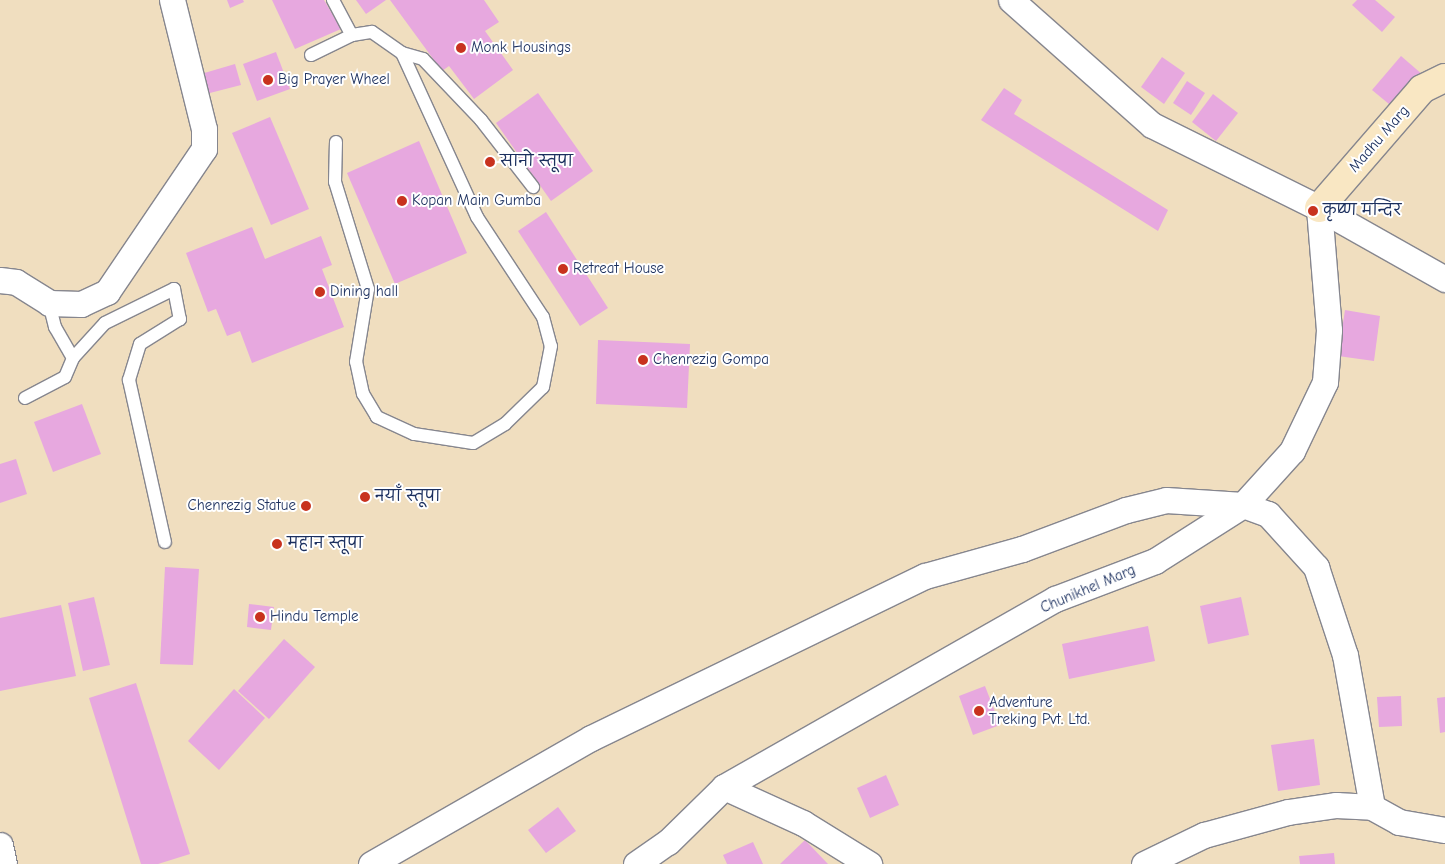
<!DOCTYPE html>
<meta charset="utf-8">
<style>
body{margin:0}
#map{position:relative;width:1445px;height:864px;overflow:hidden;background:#f0debf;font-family:"Comic Neue","Playpen Sans Deva",sans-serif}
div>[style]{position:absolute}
.building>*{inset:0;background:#e7a8df}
.roads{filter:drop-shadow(1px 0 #86868e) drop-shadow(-1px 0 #86868e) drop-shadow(0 1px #86868e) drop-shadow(0 -1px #86868e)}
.lane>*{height:12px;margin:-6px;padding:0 6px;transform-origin:6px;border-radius:6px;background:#fff}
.street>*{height:25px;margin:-12.5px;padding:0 12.5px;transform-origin:12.5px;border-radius:12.5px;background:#fff}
.secondary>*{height:28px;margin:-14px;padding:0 14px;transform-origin:14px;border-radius:14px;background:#f9e7c3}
.dots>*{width:14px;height:14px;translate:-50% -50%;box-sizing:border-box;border:2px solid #fff;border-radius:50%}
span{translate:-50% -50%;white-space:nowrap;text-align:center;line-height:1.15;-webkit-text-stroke:4px #fff;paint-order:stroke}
.poi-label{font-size:15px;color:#1b2f5e}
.left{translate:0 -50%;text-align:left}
.right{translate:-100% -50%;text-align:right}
.street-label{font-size:15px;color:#1b2f5e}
</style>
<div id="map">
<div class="building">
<div style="clip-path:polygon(227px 0,243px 0,244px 2px,230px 8px)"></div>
<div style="clip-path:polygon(272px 0,324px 0,341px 29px,295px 49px)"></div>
<div style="clip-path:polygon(356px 0,386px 0,366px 14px)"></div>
<div style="clip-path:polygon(390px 0,484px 0,499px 22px,485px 31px,513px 70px,474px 99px,449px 66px,442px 71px)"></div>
<div style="clip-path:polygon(1357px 0,1375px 0,1395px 17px,1382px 32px,1352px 5px)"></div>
<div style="clip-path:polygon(276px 52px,290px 89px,257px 101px,243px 64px)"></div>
<div style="clip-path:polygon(1401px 56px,1423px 75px,1395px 109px,1372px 90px)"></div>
<div style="clip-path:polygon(1162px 57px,1185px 73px,1164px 104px,1141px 87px)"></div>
<div style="clip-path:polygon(235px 64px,241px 85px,206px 94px,201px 74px)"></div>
<div style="clip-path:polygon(1187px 81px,1205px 93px,1191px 115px,1173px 103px)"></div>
<div style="clip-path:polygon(1004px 88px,1022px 100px,1014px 114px,1168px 210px,1158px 231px,981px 120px)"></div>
<div style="clip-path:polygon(538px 93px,593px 171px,551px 201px,496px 123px)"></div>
<div style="clip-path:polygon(1213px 94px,1238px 113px,1216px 141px,1192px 122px)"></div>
<div style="clip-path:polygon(270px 117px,309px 209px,271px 225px,232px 133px)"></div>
<div style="clip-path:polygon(419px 141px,467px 253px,395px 284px,347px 173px)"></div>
<div style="clip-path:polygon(546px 212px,608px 308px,580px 326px,518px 231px)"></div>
<div style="clip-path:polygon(252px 227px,265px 259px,321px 236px,332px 265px,322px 269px,344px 327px,252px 363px,240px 331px,227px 336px,216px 309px,208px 312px,186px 253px)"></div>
<div style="clip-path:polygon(1345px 310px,1380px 316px,1374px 361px,1338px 356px)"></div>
<div style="clip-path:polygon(598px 340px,690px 344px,687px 408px,596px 404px)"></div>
<div style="clip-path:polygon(82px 404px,101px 454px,53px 472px,34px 422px)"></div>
<div style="clip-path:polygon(16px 459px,27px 494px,0 503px,0 464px)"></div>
<div style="clip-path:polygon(165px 567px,199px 569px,193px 665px,160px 664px)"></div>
<div style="clip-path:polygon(94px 597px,110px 665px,83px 671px,68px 603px)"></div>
<div style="clip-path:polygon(1241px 597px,1249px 635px,1208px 644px,1200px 606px)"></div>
<div style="clip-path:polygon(249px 604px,274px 607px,271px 630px,247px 627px)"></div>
<div style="clip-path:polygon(61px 605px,76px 676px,0 691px,0 618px)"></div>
<div style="clip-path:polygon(1148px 626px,1155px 661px,1069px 679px,1062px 644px)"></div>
<div style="clip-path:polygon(284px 639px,315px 667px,269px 719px,238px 691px)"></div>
<div style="clip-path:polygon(136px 683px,190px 854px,158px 864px,141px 864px,89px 698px)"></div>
<div style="clip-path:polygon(985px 686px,1000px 725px,973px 735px,959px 696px)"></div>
<div style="clip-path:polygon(234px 689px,265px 718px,219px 770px,188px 741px)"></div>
<div style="clip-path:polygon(1401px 696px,1402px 726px,1379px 727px,1377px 697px)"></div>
<div style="clip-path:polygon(1445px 697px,1445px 732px,1440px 733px,1437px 698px)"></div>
<div style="clip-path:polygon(1314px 739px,1320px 785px,1278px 791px,1271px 745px)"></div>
<div style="clip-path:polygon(886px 775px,899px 805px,870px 818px,857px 788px)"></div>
<div style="clip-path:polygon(558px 807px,576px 831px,546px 853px,528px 830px)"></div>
<div style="clip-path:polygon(805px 840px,828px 864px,780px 864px)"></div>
<div style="clip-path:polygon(753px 842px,763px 864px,727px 864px,723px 855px)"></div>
<div style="clip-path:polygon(1334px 853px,1335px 864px,1300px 864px,1299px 856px)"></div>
</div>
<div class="roads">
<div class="lane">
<div style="left:333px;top:0;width:40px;rotate:62deg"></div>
<div style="left:352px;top:35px;width:20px;rotate:-9deg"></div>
<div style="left:372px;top:32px;width:37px;rotate:35deg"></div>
<div style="left:402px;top:53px;width:180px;rotate:65.4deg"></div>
<div style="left:477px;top:217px;width:120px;rotate:56.6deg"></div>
<div style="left:543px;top:317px;width:30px;rotate:75deg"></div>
<div style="left:551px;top:346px;width:42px;rotate:101deg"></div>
<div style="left:543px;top:387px;width:53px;rotate:135.8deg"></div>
<div style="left:505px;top:424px;width:37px;rotate:149deg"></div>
<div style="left:473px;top:443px;width:60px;rotate:-171.3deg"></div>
<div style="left:414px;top:434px;width:41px;rotate:-155.3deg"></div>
<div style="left:377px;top:417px;width:27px;rotate:-121deg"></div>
<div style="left:363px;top:394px;width:33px;rotate:-102deg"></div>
<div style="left:356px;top:362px;width:74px;rotate:-80.7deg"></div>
<div style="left:368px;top:289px;width:112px;rotate:-107.1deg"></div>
<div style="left:335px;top:182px;width:40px;rotate:-88.6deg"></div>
<div style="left:402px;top:53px;width:22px;rotate:16deg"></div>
<div style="left:423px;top:59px;width:84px;rotate:46.4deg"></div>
<div style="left:481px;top:120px;width:85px;rotate:52.2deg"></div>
<div style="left:311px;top:55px;width:46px;rotate:-26deg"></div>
<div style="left:49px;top:303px;width:25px;rotate:76deg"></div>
<div style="left:55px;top:327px;width:36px;rotate:60deg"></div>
<div style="left:25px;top:398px;width:45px;rotate:-27.7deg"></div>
<div style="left:65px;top:377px;width:21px;rotate:-67deg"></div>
<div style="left:73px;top:358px;width:47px;rotate:-47.6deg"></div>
<div style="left:105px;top:323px;width:77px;rotate:-26.2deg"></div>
<div style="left:174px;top:289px;width:31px;rotate:79deg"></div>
<div style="left:180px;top:319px;width:47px;rotate:148deg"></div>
<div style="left:140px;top:344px;width:38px;rotate:107deg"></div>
<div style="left:129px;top:380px;width:166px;rotate:77.5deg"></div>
</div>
<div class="street">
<div style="left:1011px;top:0;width:188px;rotate:41.6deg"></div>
<div style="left:1152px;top:125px;width:186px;rotate:26.4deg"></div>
<div style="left:1319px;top:208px;width:145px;rotate:29.4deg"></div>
<div style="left:0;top:280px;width:16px;rotate:7deg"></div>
<div style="left:16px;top:282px;width:39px;rotate:32deg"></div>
<div style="left:49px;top:303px;width:32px;rotate:2deg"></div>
<div style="left:81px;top:304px;width:29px;rotate:-25deg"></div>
<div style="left:107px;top:292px;width:173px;rotate:-55.9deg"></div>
<div style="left:204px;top:149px;width:20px;rotate:-90deg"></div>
<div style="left:204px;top:129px;width:133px;rotate:-103.9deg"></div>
<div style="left:724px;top:787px;width:87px;rotate:24.5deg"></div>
<div style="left:803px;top:823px;width:78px;rotate:31.8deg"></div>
<div style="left:0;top:845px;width:19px;rotate:78deg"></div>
<div style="left:371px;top:864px;width:254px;rotate:-29.8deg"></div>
<div style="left:591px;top:738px;width:371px;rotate:-25.9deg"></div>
<div style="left:925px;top:576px;width:101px;rotate:-15.6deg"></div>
<div style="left:1022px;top:549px;width:111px;rotate:-20.6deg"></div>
<div style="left:1126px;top:510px;width:41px;rotate:-14deg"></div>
<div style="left:1166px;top:500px;width:77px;rotate:3.7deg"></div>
<div style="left:1243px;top:505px;width:27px;rotate:20deg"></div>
<div style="left:1268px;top:514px;width:72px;rotate:47.8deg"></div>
<div style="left:1316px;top:567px;width:93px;rotate:71.8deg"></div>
<div style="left:1345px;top:655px;width:154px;rotate:79.9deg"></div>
<div style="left:636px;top:864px;width:39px;rotate:-35deg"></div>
<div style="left:668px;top:842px;width:78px;rotate:-44.5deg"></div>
<div style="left:724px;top:787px;width:381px;rotate:-29.6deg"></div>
<div style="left:1055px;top:599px;width:107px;rotate:-20.8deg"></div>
<div style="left:1155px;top:561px;width:104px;rotate:-32.5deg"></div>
<div style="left:1243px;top:505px;width:73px;rotate:-47.8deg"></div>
<div style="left:1292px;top:451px;width:76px;rotate:-64.4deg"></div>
<div style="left:1325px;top:382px;width:52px;rotate:-85.6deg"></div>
<div style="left:1329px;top:330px;width:122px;rotate:-94.7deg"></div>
<div style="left:1144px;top:864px;width:67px;rotate:-25.8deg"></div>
<div style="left:1204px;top:835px;width:87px;rotate:-15.3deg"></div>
<div style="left:1288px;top:812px;width:49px;rotate:-8.3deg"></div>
<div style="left:1336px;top:805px;width:36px;rotate:3deg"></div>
<div style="left:1372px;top:807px;width:31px;rotate:29deg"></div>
<div style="left:1399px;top:822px;width:47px;rotate:9.9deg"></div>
</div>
<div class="secondary">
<div style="left:1319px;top:208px;width:157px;rotate:-49.1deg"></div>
<div style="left:1422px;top:89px;width:25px;rotate:-26deg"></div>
</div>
</div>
<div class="dots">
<div style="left:461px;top:48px;background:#c8321e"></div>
<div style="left:268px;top:80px;background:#c8321e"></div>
<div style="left:490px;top:162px;background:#c8321e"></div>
<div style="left:402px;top:201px;background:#c8321e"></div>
<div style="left:1313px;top:211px;background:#c8321e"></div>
<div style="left:563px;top:269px;background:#c8321e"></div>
<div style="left:320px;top:292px;background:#c8321e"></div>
<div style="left:643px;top:360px;background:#c8321e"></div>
<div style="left:365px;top:497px;background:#c8321e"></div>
<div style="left:306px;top:506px;background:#c8321e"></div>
<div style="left:277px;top:544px;background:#c8321e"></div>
<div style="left:260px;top:617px;background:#c8321e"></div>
<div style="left:979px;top:711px;background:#c8321e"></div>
</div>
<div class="poi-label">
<span class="left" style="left:471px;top:48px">Monk Housings</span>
<span class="left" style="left:278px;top:80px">Big Prayer Wheel</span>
<span class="left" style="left:500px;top:162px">सानो स्तूपा</span>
<span class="left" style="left:412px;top:201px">Kopan Main Gumba</span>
<span class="left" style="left:1323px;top:211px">कृष्ण मन्दिर</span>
<span class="left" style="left:573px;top:269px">Retreat House</span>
<span class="left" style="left:330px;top:292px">Dining hall</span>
<span class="left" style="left:653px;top:360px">Chenrezig Gompa</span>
<span class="left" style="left:375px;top:497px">नयाँ स्तूपा</span>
<span class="right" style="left:296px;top:506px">Chenrezig Statue</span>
<span class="left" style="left:287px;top:544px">महान स्तूपा</span>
<span class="left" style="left:270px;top:617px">Hindu Temple</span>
<span class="left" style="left:989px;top:711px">Adventure<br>Treking Pvt. Ltd.</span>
</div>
<div class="street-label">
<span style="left:1379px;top:139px;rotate:-49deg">Madhu Marg</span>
<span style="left:1088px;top:589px;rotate:-23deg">Chunikhel Marg</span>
</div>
</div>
